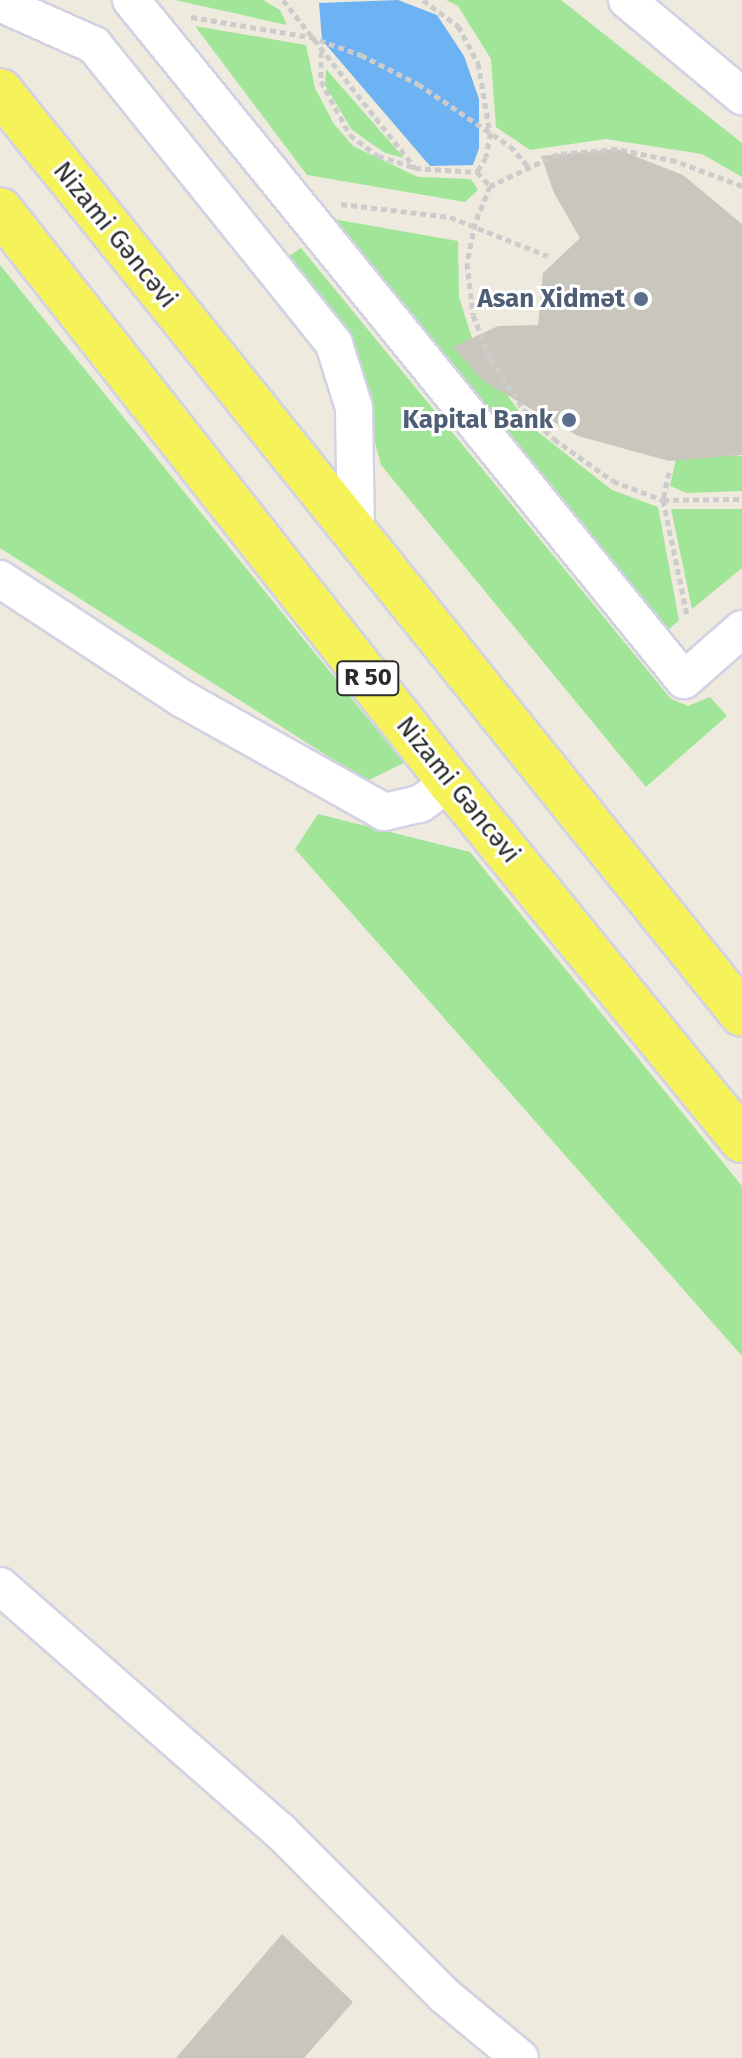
<!DOCTYPE html>
<meta charset="utf-8">
<style>
body{margin:0}
#map{position:relative;width:742px;height:2058px;overflow:hidden;background:#eeeadd;font-family:"Fira Sans",sans-serif}
div>[style]{position:absolute}
.green>*{inset:0;background:#a1e698}
.water>*{inset:0;background:#6db2f3}
.building>*{inset:0;background:#c9c7bd}
.path>*{height:5px;margin-top:-2.5px;transform-origin:0;background:repeating-linear-gradient(90deg,#ccc 0 6px,transparent 0 10px)}
.roads{filter:drop-shadow(2px 0 #d3d2e4) drop-shadow(-2px 0 #d3d2e4) drop-shadow(0 2px #d3d2e4) drop-shadow(0 -2px #d3d2e4)}
.minor>*{height:36px;margin:-18px;padding:0 18px;transform-origin:18px;border-radius:18px;background:#fff}
.major>*{height:44px;margin:-22px;padding:0 22px;transform-origin:22px;border-radius:22px;background:#f6f35a}
.dots>*{width:22px;height:22px;translate:-50% -50%;box-sizing:border-box;border:4px solid #fff;border-radius:50%}
span{translate:-50% -50%;white-space:nowrap;text-align:center;line-height:1.15;-webkit-text-stroke:6px #fff;paint-order:stroke}
.shield-label span{padding:2px 6px;background:#fff;border:2px solid;border-radius:6px;-webkit-text-stroke-width:0}
.shield-label{font-size:24px;color:#2b2b2b;font-weight:700}
.street-label{font-size:26px;color:#2b2b2b}
.service-label{font-size:26px;color:#4e5e75;font-weight:700}
.right{translate:-100% -50%;text-align:right}
</style>
<div id="map">
<div class="green">
<div style="clip-path:polygon(175px 0,263px 0,280px 10px,287px 25px)"></div>
<div style="clip-path:polygon(446px 0,561px 0,742px 143px,742px 177px,702px 154px,606px 139px,530px 150px,496px 127px,491px 59px,458px 6px)"></div>
<div style="clip-path:polygon(195px 26px,306px 45px,315px 88px,334px 124px,353px 146px,418px 177px,471px 179px,478px 190px,465px 202px,307px 175px)"></div>
<div style="clip-path:polygon(326px 69px,404px 158px,385px 153px,352px 130px,325px 85px)"></div>
<div style="clip-path:polygon(321px 217px,458px 241px,459px 297px,477px 354px,529px 425px,612px 490px,658px 507px,679px 620px,667px 631px)"></div>
<div style="clip-path:polygon(301px 248px,671px 699px,688px 706px,710px 697px,727px 716px,646px 787px,381px 465px,345px 329px,289px 256px)"></div>
<div style="clip-path:polygon(0 265px,404px 763px,367px 781px,0 548px)"></div>
<div style="clip-path:polygon(677px 454px,742px 456px,742px 491px,687px 493px,670px 486px)"></div>
<div style="clip-path:polygon(671px 509px,742px 509px,742px 568px,692px 609px)"></div>
<div style="clip-path:polygon(318px 814px,470px 852px,742px 1186px,742px 1356px,295px 849px)"></div>
</div>
<div class="water">
<div style="clip-path:polygon(398px 0,437px 15px,464px 56px,479px 99px,479px 148px,473px 165px,430px 166px,322px 40px,319px 3px)"></div>
</div>
<div class="building">
<div style="clip-path:polygon(617px 149px,683px 175px,742px 224px,742px 455px,669px 461px,578px 436px,483px 381px,453px 347px,498px 326px,538px 325px,543px 273px,580px 238px,554px 193px,541px 156px)"></div>
<div style="clip-path:polygon(282px 1934px,353px 2002px,304px 2058px,176px 2058px)"></div>
</div>
<div class="path">
<div style="left:283px;top:0;width:214px;rotate:51.8deg"></div>
<div style="left:415px;top:168px;width:62px;rotate:3.7deg"></div>
<div style="left:477px;top:172px;width:19px;rotate:47deg"></div>
<div style="left:423px;top:0;width:44px;rotate:36.6deg"></div>
<div style="left:458px;top:26px;width:42px;rotate:61.6deg"></div>
<div style="left:478px;top:63px;width:71px;rotate:80.3deg"></div>
<div style="left:490px;top:133px;width:24px;rotate:99deg"></div>
<div style="left:486px;top:157px;width:17px;rotate:121deg"></div>
<div style="left:191px;top:17px;width:121px;rotate:9.5deg"></div>
<div style="left:310px;top:37px;width:54px;rotate:19.4deg"></div>
<div style="left:361px;top:55px;width:64px;rotate:27deg"></div>
<div style="left:418px;top:84px;width:111px;rotate:34deg"></div>
<div style="left:510px;top:146px;width:27px;rotate:48deg"></div>
<div style="left:321px;top:52px;width:29px;rotate:90deg"></div>
<div style="left:321px;top:81px;width:61px;rotate:61.8deg"></div>
<div style="left:350px;top:135px;width:35px;rotate:37deg"></div>
<div style="left:378px;top:156px;width:37px;rotate:17deg"></div>
<div style="left:742px;top:186px;width:71px;rotate:-159.3deg"></div>
<div style="left:676px;top:161px;width:60px;rotate:-168.5deg"></div>
<div style="left:617px;top:149px;width:59px;rotate:175.2deg"></div>
<div style="left:558px;top:154px;width:75px;rotate:154.8deg"></div>
<div style="left:490px;top:186px;width:40px;rotate:112deg"></div>
<div style="left:475px;top:223px;width:41px;rotate:101.3deg"></div>
<div style="left:467px;top:263px;width:52px;rotate:83.4deg"></div>
<div style="left:473px;top:315px;width:48px;rotate:67.8deg"></div>
<div style="left:491px;top:359px;width:59px;rotate:57.4deg"></div>
<div style="left:523px;top:409px;width:43px;rotate:44.1deg"></div>
<div style="left:554px;top:439px;width:72px;rotate:35.4deg"></div>
<div style="left:613px;top:481px;width:53px;rotate:20.8deg"></div>
<div style="left:663px;top:500px;width:79px;rotate:-0.7deg"></div>
<div style="left:341px;top:204px;width:110px;rotate:6.8deg"></div>
<div style="left:450px;top:217px;width:105px;rotate:21.7deg"></div>
<div style="left:669px;top:472px;width:29px;rotate:102deg"></div>
<div style="left:663px;top:500px;width:117px;rotate:78.2deg"></div>
</div>
<div class="roads">
<div class="minor">
<div style="left:131px;top:0;width:876px;rotate:50.88deg"></div>
<div style="left:684px;top:680px;width:77px;rotate:-41.3deg"></div>
<div style="left:627px;top:0;width:150px;rotate:39.9deg"></div>
<div style="left:0;top:3px;width:103px;rotate:24.1deg"></div>
<div style="left:94px;top:45px;width:383px;rotate:51.2deg"></div>
<div style="left:334px;top:344px;width:67px;rotate:72.6deg"></div>
<div style="left:354px;top:408px;width:129px;rotate:89.1deg"></div>
<div style="left:0;top:579px;width:219px;rotate:33.3deg"></div>
<div style="left:183px;top:699px;width:231px;rotate:29.3deg"></div>
<div style="left:384px;top:812px;width:37px;rotate:-13deg"></div>
<div style="left:420px;top:804px;width:37px;rotate:-36deg"></div>
<div style="left:0;top:1586px;width:372px;rotate:41.2deg"></div>
<div style="left:280px;top:1831px;width:233px;rotate:45deg"></div>
<div style="left:445px;top:1996px;width:97px;rotate:39.6deg"></div>
</div>
<div class="major">
<div style="left:0;top:91px;width:1184px;rotate:51.2deg"></div>
<div style="left:0;top:210px;width:728px;rotate:51.81deg"></div>
<div style="left:450px;top:782px;width:462px;rotate:50.8deg"></div>
</div>
</div>
<div class="dots">
<div style="left:641px;top:299px;background:#5c6f8a"></div>
<div style="left:569px;top:420px;background:#5c6f8a"></div>
</div>
<div class="shield-label">
<span style="left:368px;top:678px">R 50</span>
</div>
<div class="street-label">
<span style="left:115px;top:235px;rotate:51deg">Nizami Gəncəvi</span>
<span style="left:458px;top:790px;rotate:51deg">Nizami Gəncəvi</span>
</div>
<div class="service-label">
<span class="right" style="left:625px;top:299px">Asan Xidmət</span>
<span class="right" style="left:553px;top:420px">Kapital Bank</span>
</div>
</div>
